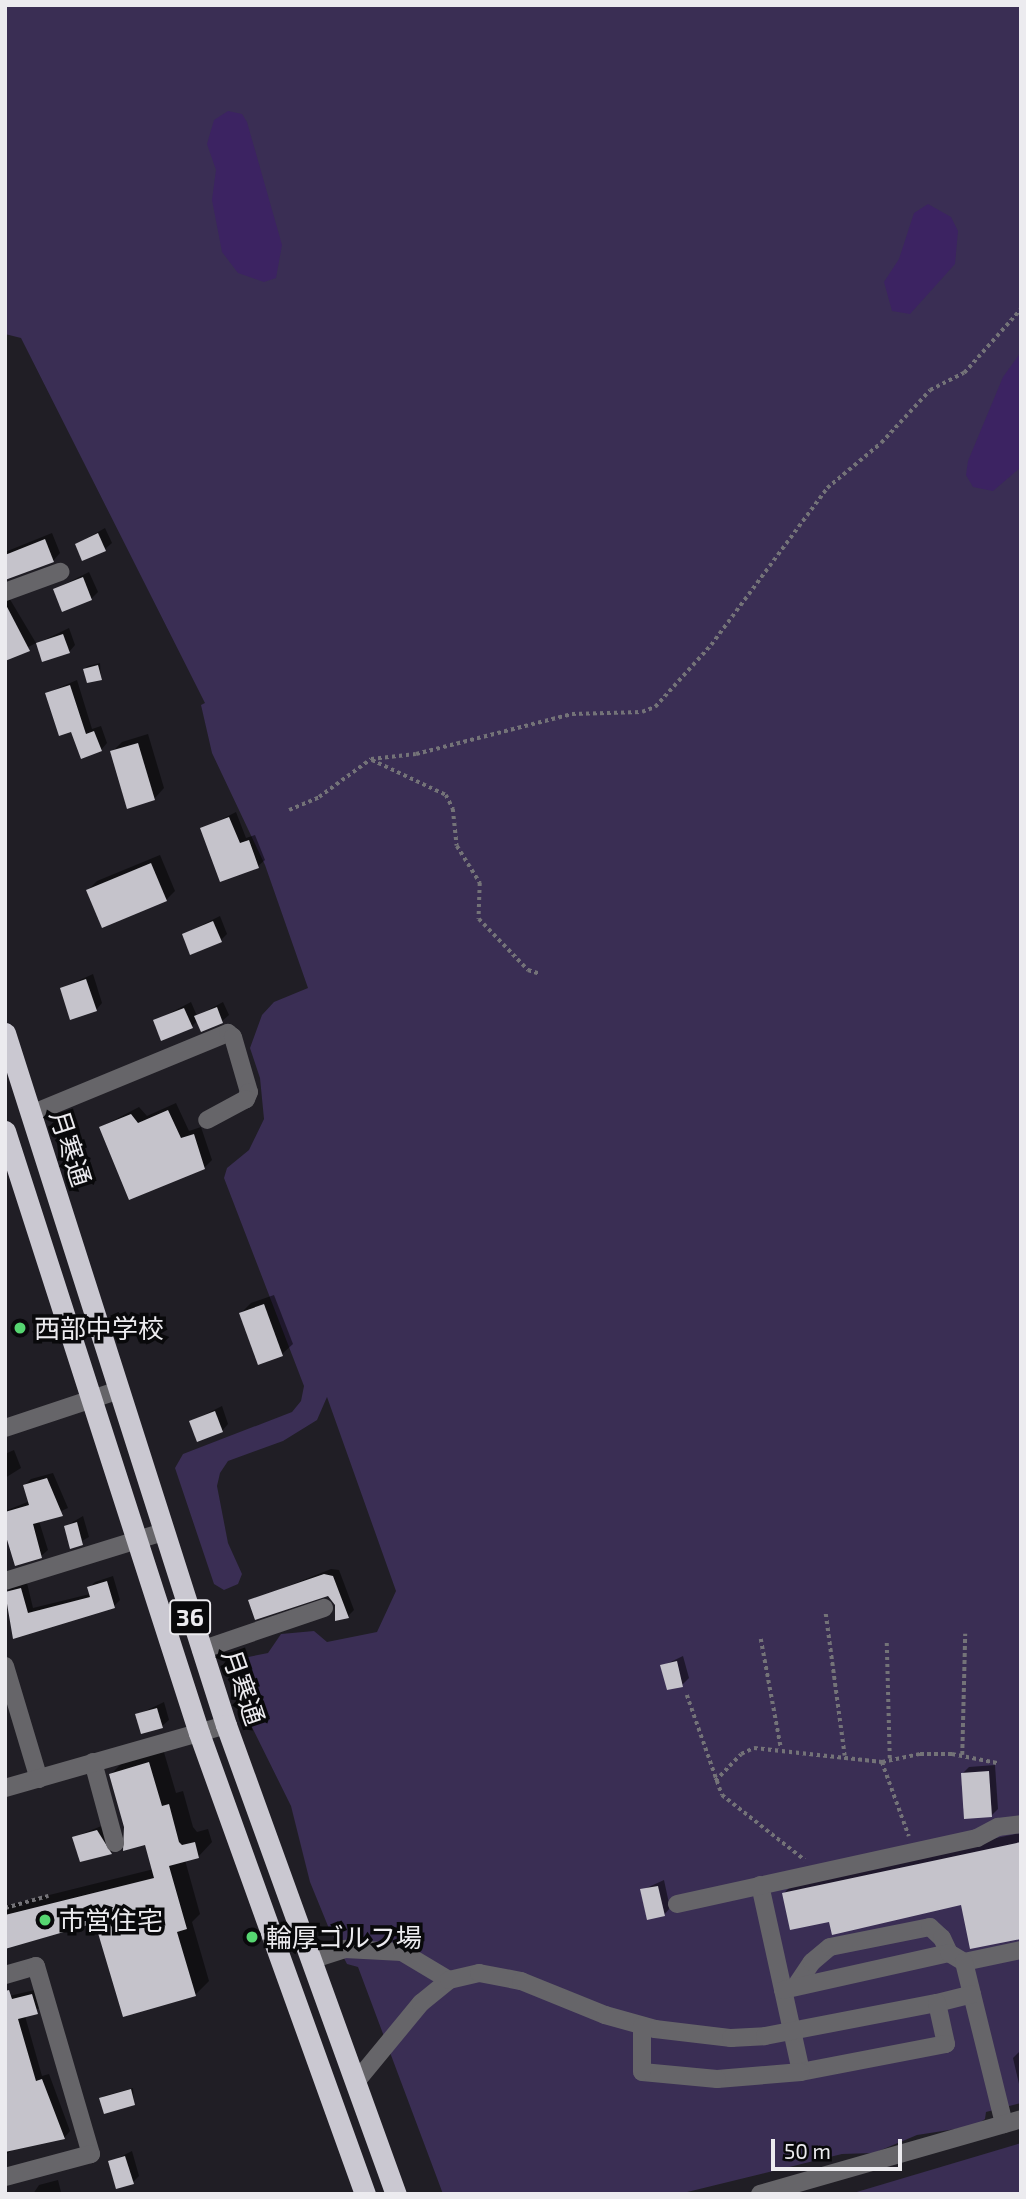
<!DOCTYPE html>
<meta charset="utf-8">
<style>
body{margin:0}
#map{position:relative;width:1026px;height:2199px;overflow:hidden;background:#201e25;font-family:"Exo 2","Noto Sans JP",sans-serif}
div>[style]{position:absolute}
.green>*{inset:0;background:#3a2e54}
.water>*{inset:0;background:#3c2362}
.shadow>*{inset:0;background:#0007}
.building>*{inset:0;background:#c5c3cb}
.path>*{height:3.5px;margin-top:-1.75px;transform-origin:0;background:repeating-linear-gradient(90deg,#747378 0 3.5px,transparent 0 7px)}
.minor>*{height:18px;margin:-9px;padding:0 9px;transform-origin:9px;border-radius:9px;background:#666569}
.highway>*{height:21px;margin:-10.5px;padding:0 10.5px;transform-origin:10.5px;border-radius:10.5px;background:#cac8d1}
.dots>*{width:19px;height:19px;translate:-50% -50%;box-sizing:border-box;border:4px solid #09090b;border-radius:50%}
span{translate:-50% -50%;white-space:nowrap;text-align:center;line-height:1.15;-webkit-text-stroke:7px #09090b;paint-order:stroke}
.shield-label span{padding:2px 5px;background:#09090b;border:2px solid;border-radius:5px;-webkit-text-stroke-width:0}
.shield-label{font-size:24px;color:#ecebef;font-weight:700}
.street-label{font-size:26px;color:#ecebef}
.poi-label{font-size:26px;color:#ecebef}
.left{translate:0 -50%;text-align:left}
.frame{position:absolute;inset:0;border:7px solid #ecebef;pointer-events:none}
.scale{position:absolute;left:771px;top:2139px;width:131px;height:32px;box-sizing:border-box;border:4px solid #ecebef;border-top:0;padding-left:9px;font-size:21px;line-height:24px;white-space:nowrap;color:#ecebef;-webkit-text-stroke:5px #09090b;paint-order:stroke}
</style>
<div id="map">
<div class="green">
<div style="clip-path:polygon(5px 5px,1021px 5px,1021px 2103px,986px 2112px,985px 2119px,975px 2126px,917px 2135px,874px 2153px,842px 2154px,679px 2194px,443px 2194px,358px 1967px,347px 1964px,330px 1931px,310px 1882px,291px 1806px,244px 1711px,243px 1687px,250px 1677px,243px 1658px,268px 1653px,281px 1634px,314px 1631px,327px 1642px,377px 1632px,396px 1591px,327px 1397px,317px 1420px,283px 1441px,228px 1461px,220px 1473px,217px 1486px,228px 1543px,242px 1574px,238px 1584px,224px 1590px,214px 1584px,175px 1468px,183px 1454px,292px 1412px,301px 1401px,304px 1386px,224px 1178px,227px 1168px,249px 1150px,264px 1119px,260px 1078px,250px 1048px,262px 1015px,274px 1002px,308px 988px,265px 865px,212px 753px,201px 705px,205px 703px,21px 338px,5px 334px)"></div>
<div style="clip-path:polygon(1021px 2143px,1021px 2194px,850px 2194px)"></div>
</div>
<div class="water">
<div style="clip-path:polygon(228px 111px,242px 114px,247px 122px,282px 245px,276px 278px,264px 282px,238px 273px,222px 252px,212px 200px,216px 170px,207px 144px,214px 120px)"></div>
<div style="clip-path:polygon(928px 204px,951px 217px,958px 231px,955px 264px,910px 314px,892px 311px,884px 282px,899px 259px,914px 213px)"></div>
<div style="clip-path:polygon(1021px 352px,1021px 467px,993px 491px,973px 487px,966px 475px,968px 461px,1003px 377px)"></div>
</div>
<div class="shadow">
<div style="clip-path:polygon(105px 528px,112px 543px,105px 549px,77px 544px)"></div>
<div style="clip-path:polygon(52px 533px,60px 553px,53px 561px,5px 578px,5px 552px)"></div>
<div style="clip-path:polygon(89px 572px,98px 592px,91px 599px,55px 589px)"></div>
<div style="clip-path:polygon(5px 591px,36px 643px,5px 659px)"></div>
<div style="clip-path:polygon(69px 628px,75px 645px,69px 652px,38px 643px)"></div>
<div style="clip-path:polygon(100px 663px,101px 678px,85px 669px,88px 666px)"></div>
<div style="clip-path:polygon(77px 680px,92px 729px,101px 726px,107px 743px,101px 750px,73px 730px,47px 693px)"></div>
<div style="clip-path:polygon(148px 734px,164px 788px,154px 799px,112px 752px,122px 742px)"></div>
<div style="clip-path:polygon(236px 812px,246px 838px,255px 835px,265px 860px,258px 866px,203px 829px)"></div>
<div style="clip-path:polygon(160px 855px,175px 891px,166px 900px,88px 890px,97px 881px)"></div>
<div style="clip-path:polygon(220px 916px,227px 934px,221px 940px,184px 934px)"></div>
<div style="clip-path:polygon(93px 974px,102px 1003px,96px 1010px,62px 988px)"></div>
<div style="clip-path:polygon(191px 1002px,197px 1016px,223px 1002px,229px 1015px,222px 1021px,198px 1020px,192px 1026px,155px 1021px)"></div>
<div style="clip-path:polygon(176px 1103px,189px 1131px,201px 1127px,212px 1160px,204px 1168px,101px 1127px,139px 1107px,147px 1116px)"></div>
<div style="clip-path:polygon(274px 1295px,293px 1344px,282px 1354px,259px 1363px,241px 1313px,251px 1303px)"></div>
<div style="clip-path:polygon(222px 1406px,228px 1424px,222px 1431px,192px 1421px)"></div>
<div style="clip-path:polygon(14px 1450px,21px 1468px,5px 1478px,5px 1454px)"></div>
<div style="clip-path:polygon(53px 1473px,68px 1508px,39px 1521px,48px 1550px,41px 1556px,5px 1524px,5px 1511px,30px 1501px,25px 1485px,31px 1479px)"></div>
<div style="clip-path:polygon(83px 1516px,89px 1537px,71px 1547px,66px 1526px)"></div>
<div style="clip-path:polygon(331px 1569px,339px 1570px,354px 1610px,348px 1616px,329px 1594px,251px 1601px)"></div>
<div style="clip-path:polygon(113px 1576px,120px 1600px,114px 1606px,14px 1637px,6px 1593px,12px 1587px,27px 1583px,33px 1608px,90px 1594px,89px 1588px,95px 1582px)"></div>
<div style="clip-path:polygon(683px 1656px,689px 1678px,682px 1685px,662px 1666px)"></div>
<div style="clip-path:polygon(164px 1702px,169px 1720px,162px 1726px,137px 1715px)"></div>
<div style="clip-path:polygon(163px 1749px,176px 1793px,183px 1791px,193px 1827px,197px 1832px,208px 1829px,212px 1842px,198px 1857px,185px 1860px,200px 1914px,192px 1922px,209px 1981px,195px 1995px,96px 1921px,5px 1947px,5px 1906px,154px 1869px,147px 1843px,126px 1827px,111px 1774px,125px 1760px)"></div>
<div style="clip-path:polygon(995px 1765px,998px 1809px,991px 1816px,962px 1774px,969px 1767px)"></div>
<div style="clip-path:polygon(104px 1825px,117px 1846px,111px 1852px,74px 1837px)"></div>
<div style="clip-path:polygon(1021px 1833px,1021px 1938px,962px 1903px,830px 1920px,784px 1893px,798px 1879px)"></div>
<div style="clip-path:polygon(664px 1880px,670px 1908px,664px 1915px,642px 1890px)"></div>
<div style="clip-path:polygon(39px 1989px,43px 2006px,25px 2016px,42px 2076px,49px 2074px,70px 2131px,64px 2138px,15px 2148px,5px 2155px,5px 1997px)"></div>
<div style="clip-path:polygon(1021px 2050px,1021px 2083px,1019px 2084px,1013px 2058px)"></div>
<div style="clip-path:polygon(133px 2088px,134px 2103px,101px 2099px,104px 2096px)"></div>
<div style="clip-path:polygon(132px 2151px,139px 2176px,133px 2182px,110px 2162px)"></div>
<div style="clip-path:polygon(58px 2180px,61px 2192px,68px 2194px,33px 2194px,39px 2185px)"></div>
</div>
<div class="building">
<div style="clip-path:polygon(98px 533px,106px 551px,82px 561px,75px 544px)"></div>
<div style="clip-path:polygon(45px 539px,54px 562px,5px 580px,5px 555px)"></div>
<div style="clip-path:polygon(83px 577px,92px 600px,62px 612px,53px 589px)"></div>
<div style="clip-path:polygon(5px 603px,30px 651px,5px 661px)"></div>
<div style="clip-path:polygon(63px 634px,70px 653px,42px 662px,36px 643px)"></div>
<div style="clip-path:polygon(98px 665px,102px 680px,87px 683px,83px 669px)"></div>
<div style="clip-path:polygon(70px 685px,86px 734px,94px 731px,102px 751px,81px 759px,71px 732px,59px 736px,45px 693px)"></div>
<div style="clip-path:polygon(138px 743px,155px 800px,127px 809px,110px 751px)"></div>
<div style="clip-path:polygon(229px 817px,240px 843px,249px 840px,259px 868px,220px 882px,200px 828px)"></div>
<div style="clip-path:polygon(151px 863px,167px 901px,102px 928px,86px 890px)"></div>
<div style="clip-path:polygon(213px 921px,222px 942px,190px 955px,182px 934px)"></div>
<div style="clip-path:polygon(86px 979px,97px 1011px,70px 1020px,60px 988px)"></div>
<div style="clip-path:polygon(217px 1007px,223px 1023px,201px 1032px,194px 1016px)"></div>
<div style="clip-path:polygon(184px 1008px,193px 1028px,161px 1041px,153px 1020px)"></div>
<div style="clip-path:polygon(168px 1110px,181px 1138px,194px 1134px,205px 1169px,129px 1200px,99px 1127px,131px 1114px,138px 1123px)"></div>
<div style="clip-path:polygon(264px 1304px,283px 1356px,258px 1365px,239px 1313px)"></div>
<div style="clip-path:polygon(215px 1411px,223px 1432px,197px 1442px,189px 1421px)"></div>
<div style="clip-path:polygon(47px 1478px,63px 1516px,33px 1524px,42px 1558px,15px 1566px,5px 1533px,5px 1512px,29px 1505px,23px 1485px)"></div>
<div style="clip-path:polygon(77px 1522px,83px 1545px,70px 1549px,64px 1526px)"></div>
<div style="clip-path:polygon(324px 1574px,333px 1576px,349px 1618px,335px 1621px,335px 1605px,328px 1596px,255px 1620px,248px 1600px)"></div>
<div style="clip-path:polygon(107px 1581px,115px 1608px,13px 1639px,5px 1592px,21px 1588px,28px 1613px,90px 1597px,87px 1587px)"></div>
<div style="clip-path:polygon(677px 1661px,683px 1687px,667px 1690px,660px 1665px)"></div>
<div style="clip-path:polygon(157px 1708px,163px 1728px,141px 1734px,135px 1714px)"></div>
<div style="clip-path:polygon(149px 1762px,162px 1806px,169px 1804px,179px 1842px,182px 1845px,195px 1842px,199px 1858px,169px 1866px,187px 1929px,177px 1932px,196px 1996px,123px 2017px,95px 1923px,5px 1949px,5px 1915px,154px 1878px,145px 1845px,123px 1851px,124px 1827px,109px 1774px)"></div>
<div style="clip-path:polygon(989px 1771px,992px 1817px,964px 1819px,961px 1773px)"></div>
<div style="clip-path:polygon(97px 1830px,112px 1854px,80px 1862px,72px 1837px)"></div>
<div style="clip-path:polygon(1021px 1842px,1021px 1939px,970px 1949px,961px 1905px,832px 1935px,829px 1922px,790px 1930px,782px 1893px)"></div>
<div style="clip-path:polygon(658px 1886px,665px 1916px,647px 1920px,640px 1889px)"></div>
<div style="clip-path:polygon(9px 1990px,12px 1999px,32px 1994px,38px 2014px,18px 2019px,36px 2081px,42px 2079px,65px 2139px,5px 2152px,5px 1991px)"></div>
<div style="clip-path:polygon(131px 2089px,135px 2105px,104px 2114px,99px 2098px)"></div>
<div style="clip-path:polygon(125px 2156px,134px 2184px,116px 2189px,108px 2161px)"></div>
</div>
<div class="path">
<div style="left:372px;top:760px;width:82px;rotate:25.3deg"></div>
<div style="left:446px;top:795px;width:16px;rotate:63deg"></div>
<div style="left:453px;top:809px;width:37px;rotate:84deg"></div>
<div style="left:457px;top:846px;width:44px;rotate:58.1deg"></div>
<div style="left:480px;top:883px;width:36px;rotate:92deg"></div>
<div style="left:479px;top:919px;width:71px;rotate:46.1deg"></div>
<div style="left:528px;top:970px;width:13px;rotate:18deg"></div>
<div style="left:289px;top:810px;width:33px;rotate:-23deg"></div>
<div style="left:319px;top:797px;width:64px;rotate:-36.2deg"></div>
<div style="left:371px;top:759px;width:45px;rotate:-6.3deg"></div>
<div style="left:416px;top:754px;width:161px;rotate:-14.4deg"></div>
<div style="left:572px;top:714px;width:70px;rotate:-1.6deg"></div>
<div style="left:642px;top:712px;width:14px;rotate:-21deg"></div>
<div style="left:655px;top:707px;width:84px;rotate:-47.9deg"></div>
<div style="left:711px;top:645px;width:195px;rotate:-53.5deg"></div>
<div style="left:827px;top:488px;width:70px;rotate:-39.8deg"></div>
<div style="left:881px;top:443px;width:72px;rotate:-47.2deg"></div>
<div style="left:930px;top:390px;width:38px;rotate:-27deg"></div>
<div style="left:964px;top:373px;width:86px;rotate:-48.3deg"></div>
<div style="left:826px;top:1614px;width:143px;rotate:82.4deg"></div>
<div style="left:761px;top:1639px;width:111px;rotate:79.6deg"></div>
<div style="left:887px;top:1643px;width:117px;rotate:88.5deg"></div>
<div style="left:687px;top:1695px;width:106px;rotate:70.7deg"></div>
<div style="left:722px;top:1795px;width:105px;rotate:38.1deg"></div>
<div style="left:962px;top:1755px;width:121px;rotate:-88.6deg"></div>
<div style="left:882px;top:1762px;width:79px;rotate:70deg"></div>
<div style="left:715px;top:1781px;width:37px;rotate:-46deg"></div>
<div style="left:741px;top:1754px;width:14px;rotate:-25deg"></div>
<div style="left:754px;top:1748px;width:129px;rotate:6.2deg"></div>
<div style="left:882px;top:1762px;width:39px;rotate:-12deg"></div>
<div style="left:920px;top:1754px;width:32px"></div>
<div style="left:952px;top:1754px;width:46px;rotate:11.3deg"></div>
<div style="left:5px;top:1908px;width:45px;rotate:-15.6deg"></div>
</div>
<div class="minor">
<div style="left:5px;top:592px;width:59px;rotate:-20deg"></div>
<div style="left:31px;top:1114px;width:213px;rotate:-22.4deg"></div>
<div style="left:228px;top:1033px;width:6px;rotate:39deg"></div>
<div style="left:233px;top:1037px;width:57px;rotate:73.8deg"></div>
<div style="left:249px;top:1092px;width:8px;rotate:113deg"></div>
<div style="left:246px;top:1099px;width:44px;rotate:151.7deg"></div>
<div style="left:5px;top:1428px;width:120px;rotate:-18.4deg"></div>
<div style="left:5px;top:1581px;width:165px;rotate:-17.2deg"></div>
<div style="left:201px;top:1650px;width:130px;rotate:-18.9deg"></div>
<div style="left:5px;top:1666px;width:118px;rotate:73.3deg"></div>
<div style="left:93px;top:1762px;width:84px;rotate:74.8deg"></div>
<div style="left:5px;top:1788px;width:230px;rotate:-15.9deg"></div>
<div style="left:760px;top:1885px;width:191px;rotate:77.6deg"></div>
<div style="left:677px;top:1904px;width:307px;rotate:-12.4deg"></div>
<div style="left:977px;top:1838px;width:24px;rotate:-28deg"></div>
<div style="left:998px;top:1827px;width:23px;rotate:-7deg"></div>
<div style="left:311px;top:1960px;width:36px;rotate:-18deg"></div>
<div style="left:345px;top:1949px;width:57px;rotate:3deg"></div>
<div style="left:402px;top:1952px;width:55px;rotate:30.8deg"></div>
<div style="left:964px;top:1962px;width:58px;rotate:-11.9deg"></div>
<div style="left:5px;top:1975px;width:32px;rotate:-16deg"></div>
<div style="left:36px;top:1966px;width:196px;rotate:73.7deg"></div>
<div style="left:91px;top:2154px;width:89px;rotate:165deg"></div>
<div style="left:795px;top:1987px;width:30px;rotate:-56deg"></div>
<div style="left:812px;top:1962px;width:23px;rotate:-40deg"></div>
<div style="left:830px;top:1947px;width:102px;rotate:-11.3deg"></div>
<div style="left:930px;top:1927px;width:16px;rotate:43deg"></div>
<div style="left:942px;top:1938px;width:17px;rotate:65deg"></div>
<div style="left:783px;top:1990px;width:170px;rotate:-12.6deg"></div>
<div style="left:949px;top:1953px;width:17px;rotate:31deg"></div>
<div style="left:964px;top:1962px;width:167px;rotate:76.1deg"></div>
<div style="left:937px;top:2003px;width:36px;rotate:-14deg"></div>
<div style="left:355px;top:2083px;width:104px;rotate:-50.5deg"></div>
<div style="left:421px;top:2003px;width:36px;rotate:-39deg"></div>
<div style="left:449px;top:1980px;width:31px;rotate:-13deg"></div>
<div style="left:479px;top:1973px;width:43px;rotate:10.8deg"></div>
<div style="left:521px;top:1981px;width:91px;rotate:22deg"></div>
<div style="left:605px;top:2015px;width:52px;rotate:15.6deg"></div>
<div style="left:655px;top:2029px;width:77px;rotate:6.8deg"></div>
<div style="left:731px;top:2038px;width:34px;rotate:-3deg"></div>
<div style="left:765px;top:2036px;width:175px;rotate:-10.9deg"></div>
<div style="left:937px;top:2003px;width:42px;rotate:77.6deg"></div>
<div style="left:946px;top:2044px;width:148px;rotate:169.1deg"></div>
<div style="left:801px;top:2072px;width:84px;rotate:175.2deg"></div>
<div style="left:717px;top:2079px;width:75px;rotate:-174.7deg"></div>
<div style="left:642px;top:2072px;width:46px;rotate:-90deg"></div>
<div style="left:760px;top:2194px;width:272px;rotate:-16deg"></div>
</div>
<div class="highway">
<div style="left:5px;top:1033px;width:726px;rotate:72.29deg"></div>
<div style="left:226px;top:1725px;width:499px;rotate:70.1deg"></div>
<div style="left:5px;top:1131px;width:632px;rotate:72.14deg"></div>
<div style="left:199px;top:1733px;width:490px;rotate:70.2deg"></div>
</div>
<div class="dots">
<div style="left:20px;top:1328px;background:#56d671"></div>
<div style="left:45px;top:1920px;background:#56d671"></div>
<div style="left:252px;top:1937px;background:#56d671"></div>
</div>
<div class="shield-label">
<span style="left:190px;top:1617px">36</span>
</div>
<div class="street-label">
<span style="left:71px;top:1148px;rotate:72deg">月寒通</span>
<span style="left:244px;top:1687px;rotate:71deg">月寒通</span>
</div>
<div class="poi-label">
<span class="left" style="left:34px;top:1328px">西部中学校</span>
<span class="left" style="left:59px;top:1920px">市営住宅</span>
<span class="left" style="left:266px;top:1937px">輪厚ゴルフ場</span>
</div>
<div class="frame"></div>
<div class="scale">50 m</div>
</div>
